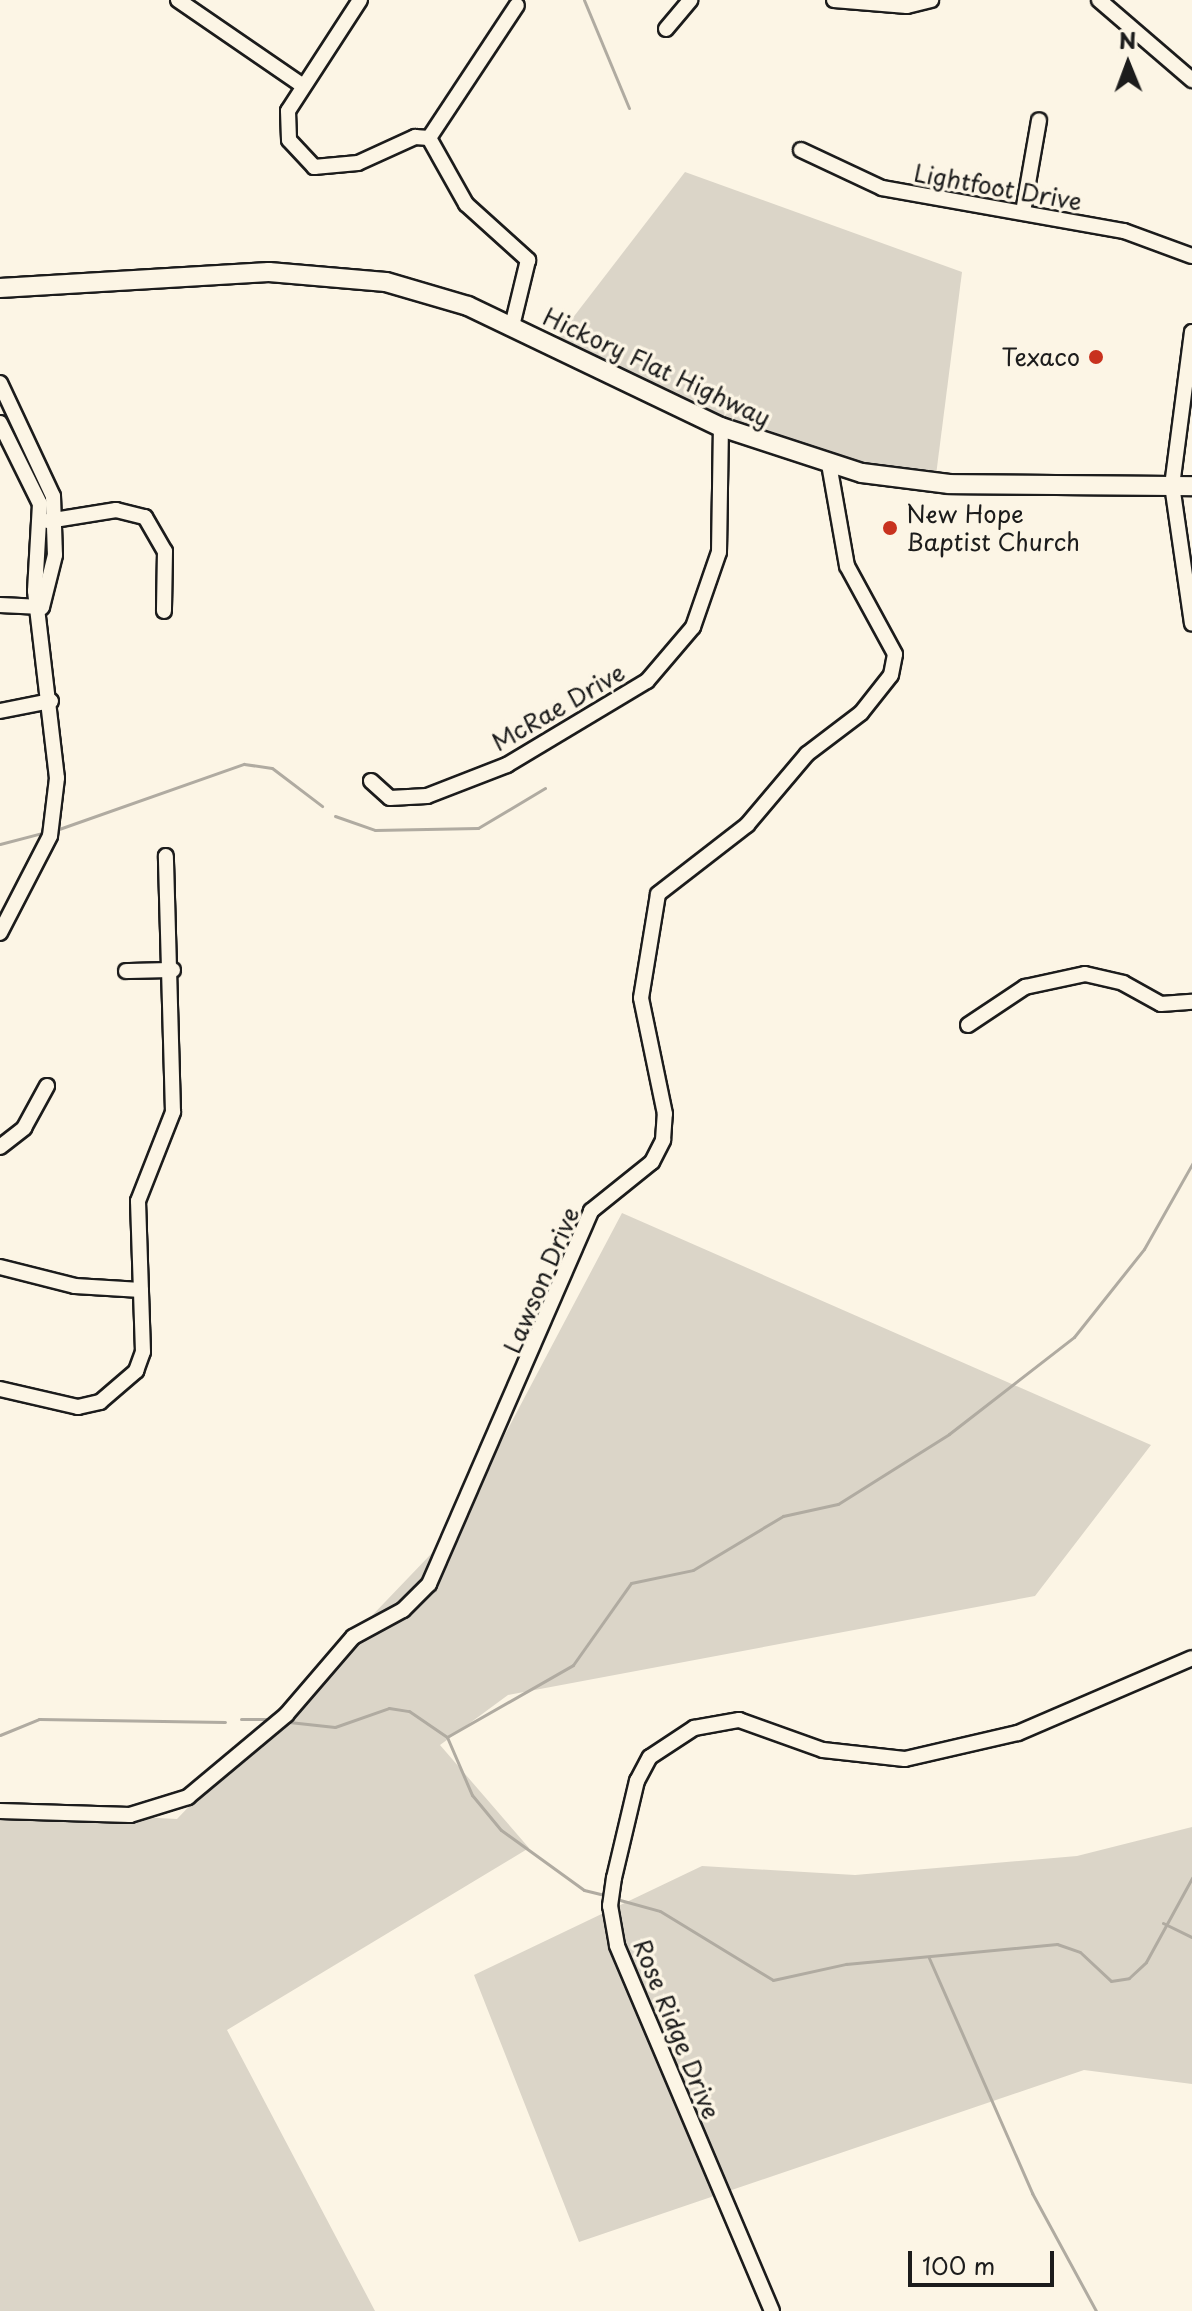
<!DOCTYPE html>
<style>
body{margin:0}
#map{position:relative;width:1192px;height:2311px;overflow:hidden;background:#fcf5e5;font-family:"Playpen Sans",sans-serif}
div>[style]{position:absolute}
.green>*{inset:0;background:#dbd5c8}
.stream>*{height:3px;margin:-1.5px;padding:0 1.5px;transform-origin:1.5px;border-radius:1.5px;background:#b0aba1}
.roads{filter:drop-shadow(2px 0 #1c1c1c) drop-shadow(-2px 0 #1c1c1c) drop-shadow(0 2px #1c1c1c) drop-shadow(0 -2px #1c1c1c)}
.minor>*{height:14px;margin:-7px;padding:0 7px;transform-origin:7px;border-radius:7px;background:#fcf5e5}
.major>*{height:18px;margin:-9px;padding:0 9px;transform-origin:9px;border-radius:9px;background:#fcf5e5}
.dots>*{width:22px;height:22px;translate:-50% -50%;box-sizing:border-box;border:4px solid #fcf5e5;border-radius:50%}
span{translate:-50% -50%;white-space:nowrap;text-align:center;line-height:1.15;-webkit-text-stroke:7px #fcf5e5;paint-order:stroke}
.street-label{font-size:24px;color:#1c1c1c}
.poi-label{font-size:24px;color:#1c1c1c}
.right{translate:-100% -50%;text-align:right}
.left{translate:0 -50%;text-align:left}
.north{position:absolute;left:1088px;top:24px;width:80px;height:80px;-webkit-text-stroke:6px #fcf5e5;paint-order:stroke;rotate:359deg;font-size:22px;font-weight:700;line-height:32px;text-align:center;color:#1c1c1c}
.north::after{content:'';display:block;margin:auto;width:28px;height:36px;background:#1c1c1c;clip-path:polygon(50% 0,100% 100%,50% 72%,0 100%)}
.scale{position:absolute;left:908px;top:2251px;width:146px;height:36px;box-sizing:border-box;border:4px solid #1c1c1c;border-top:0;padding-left:10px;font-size:24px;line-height:28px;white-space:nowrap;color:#1c1c1c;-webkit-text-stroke:6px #fcf5e5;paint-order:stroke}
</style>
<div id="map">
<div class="green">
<div style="clip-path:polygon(685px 172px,962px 272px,935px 483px,818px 467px,555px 341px)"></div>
<div style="clip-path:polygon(622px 1213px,1151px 1445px,1035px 1596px,508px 1695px,440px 1745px,529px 1848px,227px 2030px,375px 2311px,0 2311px,0 1810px,177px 1819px,455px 1529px)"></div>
<div style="clip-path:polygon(1192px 1827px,1192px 2084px,1084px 2070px,579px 2242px,474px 1975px,702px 1866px,855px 1875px,1077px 1856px)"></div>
</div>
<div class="stream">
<div style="left:584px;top:0;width:117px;rotate:67.4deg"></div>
<div style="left:335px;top:816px;width:42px;rotate:19.3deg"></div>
<div style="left:375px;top:830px;width:103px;rotate:-1.1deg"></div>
<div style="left:478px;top:828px;width:78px;rotate:-30.8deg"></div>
<div style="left:59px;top:829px;width:196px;rotate:-19.4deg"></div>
<div style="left:244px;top:764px;width:28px;rotate:8deg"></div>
<div style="left:272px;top:768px;width:63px;rotate:37.2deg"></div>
<div style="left:0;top:844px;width:43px;rotate:-14.7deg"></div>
<div style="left:241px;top:1719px;width:29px"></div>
<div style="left:289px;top:1722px;width:46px;rotate:6.2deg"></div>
<div style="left:335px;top:1727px;width:57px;rotate:-19.4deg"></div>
<div style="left:389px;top:1708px;width:20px;rotate:9deg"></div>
<div style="left:409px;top:1711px;width:46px;rotate:34.4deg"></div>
<div style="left:447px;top:1737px;width:63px;rotate:66.7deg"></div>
<div style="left:472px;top:1795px;width:45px;rotate:50.4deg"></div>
<div style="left:501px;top:1830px;width:102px;rotate:35.9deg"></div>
<div style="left:584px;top:1890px;width:21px;rotate:14deg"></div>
<div style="left:0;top:1735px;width:42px;rotate:-22.3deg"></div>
<div style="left:39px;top:1719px;width:186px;rotate:0.9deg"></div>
<div style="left:447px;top:1737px;width:145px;rotate:-29.7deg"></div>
<div style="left:573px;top:1665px;width:100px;rotate:-54.7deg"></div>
<div style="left:631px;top:1583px;width:63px;rotate:-11.8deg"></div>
<div style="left:693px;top:1570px;width:105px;rotate:-31deg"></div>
<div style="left:783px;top:1516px;width:56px;rotate:-12.3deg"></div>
<div style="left:838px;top:1504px;width:131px;rotate:-32.2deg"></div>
<div style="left:949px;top:1434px;width:158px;rotate:-37.8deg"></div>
<div style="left:1074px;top:1337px;width:112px;rotate:-51.5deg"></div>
<div style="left:1144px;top:1249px;width:98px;rotate:-60.5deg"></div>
<div style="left:620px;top:1900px;width:41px;rotate:15.4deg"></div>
<div style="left:660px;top:1911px;width:132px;rotate:31.4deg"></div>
<div style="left:773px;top:1980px;width:75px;rotate:-12.4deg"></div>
<div style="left:846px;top:1964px;width:212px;rotate:-5.4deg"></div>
<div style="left:1057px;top:1944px;width:24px;rotate:19deg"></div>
<div style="left:1080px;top:1952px;width:42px;rotate:43.1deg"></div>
<div style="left:1111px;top:1981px;width:18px;rotate:-9deg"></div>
<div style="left:1129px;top:1978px;width:23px;rotate:-43deg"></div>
<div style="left:1146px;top:1962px;width:96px;rotate:-61.3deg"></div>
<div style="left:1163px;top:1923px;width:32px;rotate:26deg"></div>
<div style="left:929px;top:1958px;width:257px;rotate:66.3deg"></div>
<div style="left:1032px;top:2193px;width:134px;rotate:61.5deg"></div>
</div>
<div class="roads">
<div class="minor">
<div style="left:178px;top:0;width:152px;rotate:34.5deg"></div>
<div style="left:360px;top:0;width:132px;rotate:123deg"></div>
<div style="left:288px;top:111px;width:29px;rotate:88deg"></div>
<div style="left:289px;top:140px;width:37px;rotate:47deg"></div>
<div style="left:314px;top:167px;width:44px;rotate:-5.2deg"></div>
<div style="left:358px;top:163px;width:63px;rotate:-24.5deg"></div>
<div style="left:415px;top:137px;width:14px;rotate:4deg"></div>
<div style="left:429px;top:138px;width:159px;rotate:-56.5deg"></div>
<div style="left:834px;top:0;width:73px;rotate:4.7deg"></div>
<div style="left:907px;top:6px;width:25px;rotate:-14deg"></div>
<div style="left:1099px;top:0;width:123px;rotate:40.7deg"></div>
<div style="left:666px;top:29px;width:38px;rotate:-50deg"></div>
<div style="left:429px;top:138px;width:76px;rotate:60.7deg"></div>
<div style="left:466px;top:204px;width:84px;rotate:42.1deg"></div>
<div style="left:528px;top:260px;width:68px;rotate:103.6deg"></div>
<div style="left:801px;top:150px;width:89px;rotate:25.1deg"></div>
<div style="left:882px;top:188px;width:246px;rotate:10.1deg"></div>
<div style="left:1124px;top:231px;width:72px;rotate:20.2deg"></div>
<div style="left:1023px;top:212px;width:93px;rotate:-80.1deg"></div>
<div style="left:1192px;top:332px;width:154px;rotate:97.4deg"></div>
<div style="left:1172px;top:485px;width:140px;rotate:81.8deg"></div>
<div style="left:0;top:383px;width:125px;rotate:64.9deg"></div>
<div style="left:53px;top:496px;width:59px;rotate:88.1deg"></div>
<div style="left:55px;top:555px;width:54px;rotate:104deg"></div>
<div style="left:0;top:423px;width:90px;rotate:63.7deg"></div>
<div style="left:40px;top:504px;width:87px;rotate:93.3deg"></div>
<div style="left:35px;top:591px;width:188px;rotate:83.3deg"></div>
<div style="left:57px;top:778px;width:58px;rotate:96.9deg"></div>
<div style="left:50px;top:836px;width:109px;rotate:117.3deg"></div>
<div style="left:48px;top:521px;width:69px;rotate:-9.2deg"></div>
<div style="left:116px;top:510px;width:30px;rotate:14deg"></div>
<div style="left:145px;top:517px;width:39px;rotate:60deg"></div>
<div style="left:165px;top:551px;width:60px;rotate:91deg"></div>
<div style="left:0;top:605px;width:42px;rotate:2.7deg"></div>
<div style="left:0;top:711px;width:52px;rotate:-11.1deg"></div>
<div style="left:371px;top:781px;width:25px;rotate:42deg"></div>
<div style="left:390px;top:798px;width:37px;rotate:-3deg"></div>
<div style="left:427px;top:796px;width:86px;rotate:-21.2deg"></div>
<div style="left:507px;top:765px;width:163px;rotate:-31deg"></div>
<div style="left:647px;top:681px;width:71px;rotate:-49.6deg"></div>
<div style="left:693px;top:627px;width:79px;rotate:-70.9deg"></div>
<div style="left:719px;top:552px;width:125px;rotate:-89.1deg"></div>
<div style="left:126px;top:971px;width:47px;rotate:-1.2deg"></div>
<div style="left:968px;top:1025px;width:69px;rotate:-33.7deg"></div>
<div style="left:1025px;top:987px;width:61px;rotate:-12.2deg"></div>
<div style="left:1085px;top:974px;width:39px;rotate:13deg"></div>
<div style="left:1123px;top:983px;width:43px;rotate:28.9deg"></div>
<div style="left:1161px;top:1004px;width:31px;rotate:-4deg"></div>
<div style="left:0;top:1147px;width:31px;rotate:-38deg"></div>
<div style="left:24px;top:1128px;width:48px;rotate:-61.3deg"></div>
<div style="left:0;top:1267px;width:77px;rotate:14.2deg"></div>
<div style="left:75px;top:1286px;width:66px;rotate:3.5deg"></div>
<div style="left:0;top:1389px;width:80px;rotate:13deg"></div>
<div style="left:78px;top:1407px;width:23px;rotate:-13deg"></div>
<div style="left:100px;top:1402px;width:48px;rotate:-40.7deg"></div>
<div style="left:136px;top:1371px;width:20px;rotate:-70deg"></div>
<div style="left:143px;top:1352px;width:151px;rotate:-91.9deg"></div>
<div style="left:138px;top:1201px;width:96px;rotate:-68.5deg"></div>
<div style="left:173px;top:1112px;width:256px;rotate:-91.6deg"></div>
<div style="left:0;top:1811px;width:130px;rotate:1.8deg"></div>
<div style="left:130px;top:1815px;width:61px;rotate:-17.2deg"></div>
<div style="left:188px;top:1797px;width:128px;rotate:-39.9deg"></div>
<div style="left:286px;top:1715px;width:103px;rotate:-49.3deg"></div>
<div style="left:353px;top:1637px;width:57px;rotate:-28.4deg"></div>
<div style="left:403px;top:1610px;width:37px;rotate:-45deg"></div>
<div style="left:429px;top:1584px;width:407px;rotate:-66.5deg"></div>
<div style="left:591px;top:1211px;width:78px;rotate:-38.8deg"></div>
<div style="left:652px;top:1162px;width:25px;rotate:-63deg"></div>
<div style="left:663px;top:1140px;width:26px;rotate:-86deg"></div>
<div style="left:665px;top:1114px;width:118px;rotate:-101.7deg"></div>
<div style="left:641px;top:998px;width:105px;rotate:-80.7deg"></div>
<div style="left:658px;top:894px;width:113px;rotate:-37.8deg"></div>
<div style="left:747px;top:825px;width:93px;rotate:-49.8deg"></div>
<div style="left:807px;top:754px;width:68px;rotate:-37.2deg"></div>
<div style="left:861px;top:713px;width:48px;rotate:-51.7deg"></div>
<div style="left:891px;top:675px;width:21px;rotate:-79deg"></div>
<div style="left:895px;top:654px;width:100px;rotate:-118.6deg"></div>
<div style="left:847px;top:566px;width:104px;rotate:-100deg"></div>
<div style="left:772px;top:2311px;width:397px;rotate:-113deg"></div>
<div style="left:617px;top:1945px;width:40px;rotate:-100deg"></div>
<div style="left:610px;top:1906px;width:28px;rotate:-82deg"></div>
<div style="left:614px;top:1878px;width:100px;rotate:-76.7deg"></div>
<div style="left:637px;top:1781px;width:27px;rotate:-62deg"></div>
<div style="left:650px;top:1757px;width:53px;rotate:-33.4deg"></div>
<div style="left:694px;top:1728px;width:46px;rotate:-10.1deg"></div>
<div style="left:739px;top:1720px;width:89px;rotate:19.7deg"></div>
<div style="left:823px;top:1750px;width:82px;rotate:6.3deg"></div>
<div style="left:905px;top:1759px;width:116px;rotate:-13deg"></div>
<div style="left:1018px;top:1733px;width:189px;rotate:-23.3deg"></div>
</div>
<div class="major">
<div style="left:0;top:288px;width:269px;rotate:-3.4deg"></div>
<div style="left:269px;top:272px;width:117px;rotate:4.9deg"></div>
<div style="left:386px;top:282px;width:85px;rotate:16.3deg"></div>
<div style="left:468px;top:306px;width:280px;rotate:25.6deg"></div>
<div style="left:721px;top:427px;width:148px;rotate:18.1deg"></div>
<div style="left:862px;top:473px;width:88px;rotate:7.2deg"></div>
<div style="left:949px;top:484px;width:243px;rotate:0.5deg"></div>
</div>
</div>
<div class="dots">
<div style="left:1096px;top:357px;background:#c8321e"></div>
<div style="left:890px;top:528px;background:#c8321e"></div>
</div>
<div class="street-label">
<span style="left:998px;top:187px;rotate:10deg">Lightfoot Drive</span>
<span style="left:657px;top:367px;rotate:25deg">Hickory Flat Highway</span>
<span style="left:558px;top:707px;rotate:-30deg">McRae Drive</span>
<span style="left:541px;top:1280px;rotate:-67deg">Lawson Drive</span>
<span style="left:677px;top:2029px;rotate:68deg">Rose Ridge Drive</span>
</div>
<div class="poi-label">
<span class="right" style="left:1080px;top:357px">Texaco</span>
<span class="left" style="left:906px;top:528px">New Hope<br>Baptist Church</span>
</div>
<div class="north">N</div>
<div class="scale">100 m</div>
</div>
